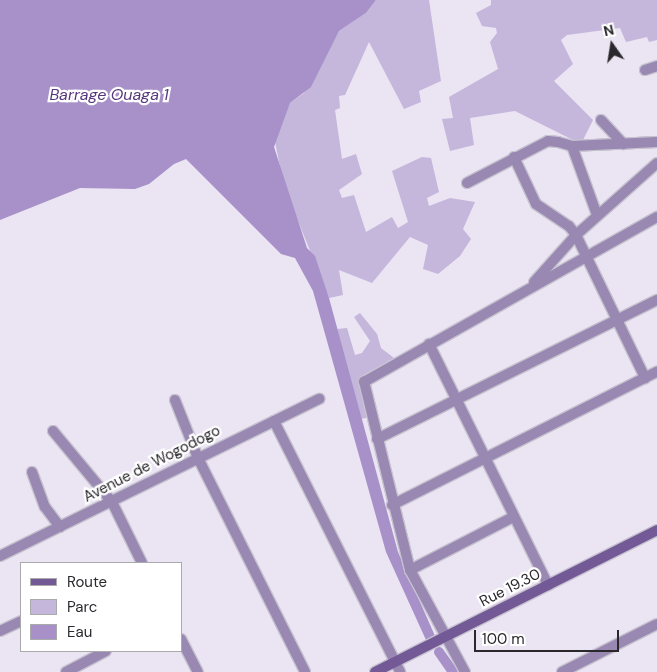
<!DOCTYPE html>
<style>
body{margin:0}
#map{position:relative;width:657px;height:672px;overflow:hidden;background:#eae4f3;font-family:"DM Sans",sans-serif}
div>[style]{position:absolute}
.green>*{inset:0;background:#c5b7dc}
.water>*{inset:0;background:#a791c8}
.canal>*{height:10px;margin:-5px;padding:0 5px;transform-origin:5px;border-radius:5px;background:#a791c8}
.roads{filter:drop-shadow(1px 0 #c7c2cf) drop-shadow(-1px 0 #c7c2cf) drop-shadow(0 1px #c7c2cf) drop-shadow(0 -1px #c7c2cf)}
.street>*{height:10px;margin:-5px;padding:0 5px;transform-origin:5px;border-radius:5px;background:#9888b2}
.secondary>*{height:10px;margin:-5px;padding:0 5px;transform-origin:5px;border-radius:5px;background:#735996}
span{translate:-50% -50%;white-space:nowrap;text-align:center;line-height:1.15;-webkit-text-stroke:4.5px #fff;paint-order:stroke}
.street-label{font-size:15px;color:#2a282d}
.water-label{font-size:16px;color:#56377b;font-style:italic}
.legend{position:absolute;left:20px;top:562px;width:162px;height:90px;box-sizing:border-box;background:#fff;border:1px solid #aaa9ab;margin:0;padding:6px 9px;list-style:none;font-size:15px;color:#2a282d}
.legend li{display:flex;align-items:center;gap:10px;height:25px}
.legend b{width:25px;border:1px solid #aaa9ab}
.north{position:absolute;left:587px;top:20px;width:50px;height:50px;-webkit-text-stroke:4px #fff;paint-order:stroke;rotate:347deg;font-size:14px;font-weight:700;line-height:20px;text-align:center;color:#2a282d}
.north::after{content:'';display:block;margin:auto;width:18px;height:22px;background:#2a282d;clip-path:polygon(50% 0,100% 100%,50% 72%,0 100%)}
.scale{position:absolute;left:474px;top:630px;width:145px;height:22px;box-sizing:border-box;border:2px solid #2a282d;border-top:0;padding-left:6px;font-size:15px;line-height:18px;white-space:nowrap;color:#2a282d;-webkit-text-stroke:4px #fff;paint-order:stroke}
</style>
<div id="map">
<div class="green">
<div style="clip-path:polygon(376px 0,429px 0,441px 81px,419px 91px,421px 102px,404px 109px,369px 42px,345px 95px,339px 96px,340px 108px,335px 110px,342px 159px,356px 154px,362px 174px,339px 190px,342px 198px,354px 195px,366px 232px,392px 217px,398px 228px,408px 222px,392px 171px,422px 157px,431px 158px,439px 192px,427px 198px,429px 206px,450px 198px,475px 202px,463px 229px,471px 239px,460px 256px,438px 274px,423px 269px,428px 245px,410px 237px,372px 283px,339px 270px,343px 295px,329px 298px,284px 186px,274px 137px,290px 103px,304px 93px,339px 31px,366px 13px)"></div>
<div style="clip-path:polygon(491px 0,657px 0,657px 40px,649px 42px,647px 37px,626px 42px,620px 28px,567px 35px,561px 40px,573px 64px,554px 81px,593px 120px,581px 144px,515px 111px,470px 118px,474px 145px,450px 151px,442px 119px,453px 118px,449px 97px,498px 69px,490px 42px,497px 33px,496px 28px,482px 26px,476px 13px,491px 5px)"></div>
<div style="clip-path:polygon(360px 313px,377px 334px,381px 348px,394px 358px,360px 377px,370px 417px,361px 419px,337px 329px,347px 328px,355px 355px,362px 353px,370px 341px,354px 317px)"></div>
</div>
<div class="water">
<div style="clip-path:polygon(0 0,376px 0,366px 13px,339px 31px,311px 87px,290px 103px,274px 147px,307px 248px,315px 256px,329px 298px,398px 552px,435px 636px,426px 640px,386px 552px,313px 291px,295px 258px,281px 254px,186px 159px,174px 164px,149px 184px,135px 189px,80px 188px,0 220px)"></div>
</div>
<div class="canal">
<div style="left:439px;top:652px;width:24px;rotate:55deg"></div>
</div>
<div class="roads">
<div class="street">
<div style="left:645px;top:70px;width:13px;rotate:-18deg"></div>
<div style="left:601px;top:120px;width:33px;rotate:47deg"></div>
<div style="left:572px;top:146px;width:85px;rotate:-2.7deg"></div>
<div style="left:514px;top:157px;width:52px;rotate:64.9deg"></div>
<div style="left:536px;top:204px;width:40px;rotate:34deg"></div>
<div style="left:569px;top:226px;width:11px;rotate:52deg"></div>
<div style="left:576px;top:235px;width:159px;rotate:64.2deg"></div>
<div style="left:467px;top:183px;width:91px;rotate:-27.4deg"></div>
<div style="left:548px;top:141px;width:10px;rotate:6deg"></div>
<div style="left:558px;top:142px;width:15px;rotate:16deg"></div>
<div style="left:572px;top:146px;width:73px;rotate:70.1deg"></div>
<div style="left:534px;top:282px;width:63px;rotate:-48.2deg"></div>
<div style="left:576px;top:235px;width:108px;rotate:-41.6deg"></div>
<div style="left:429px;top:344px;width:269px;rotate:63.7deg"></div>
<div style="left:175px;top:400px;width:62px;rotate:68.4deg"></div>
<div style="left:198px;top:458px;width:239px;rotate:63.4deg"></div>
<div style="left:274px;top:421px;width:281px;rotate:63.3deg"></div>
<div style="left:53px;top:431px;width:92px;rotate:50.3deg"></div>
<div style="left:112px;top:502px;width:68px;rotate:63.8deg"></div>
<div style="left:377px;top:439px;width:313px;rotate:-26.4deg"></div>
<div style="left:32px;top:472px;width:37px;rotate:70deg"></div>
<div style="left:45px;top:507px;width:25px;rotate:53deg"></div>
<div style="left:392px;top:505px;width:297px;rotate:-26.7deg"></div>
<div style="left:0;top:556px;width:356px;rotate:-26.2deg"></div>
<div style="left:410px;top:570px;width:116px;rotate:-27.2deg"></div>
<div style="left:0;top:631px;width:23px;rotate:-25deg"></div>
<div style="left:181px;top:639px;width:37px;rotate:63deg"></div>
<div style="left:66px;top:672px;width:45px;rotate:-27.7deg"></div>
<div style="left:465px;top:672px;width:116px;rotate:-118.3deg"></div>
<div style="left:410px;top:570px;width:194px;rotate:-103.7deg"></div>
<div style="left:364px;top:382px;width:336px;rotate:-29.4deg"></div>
<div style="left:562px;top:672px;width:106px;rotate:-26.8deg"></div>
</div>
<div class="secondary">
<div style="left:375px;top:672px;width:316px;rotate:-26.7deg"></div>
</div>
</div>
<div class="street-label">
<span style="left:152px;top:464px;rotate:-27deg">Avenue de Wogodogo</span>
<span style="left:510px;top:588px;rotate:-27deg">Rue 19.30</span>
</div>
<div class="water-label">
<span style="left:109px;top:95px">Barrage Ouaga 1</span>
</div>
<ul class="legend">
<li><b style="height:6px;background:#735996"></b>Route</li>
<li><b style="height:14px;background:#c5b7dc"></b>Parc</li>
<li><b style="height:14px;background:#a791c8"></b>Eau</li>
</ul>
<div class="north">N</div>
<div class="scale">100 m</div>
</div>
